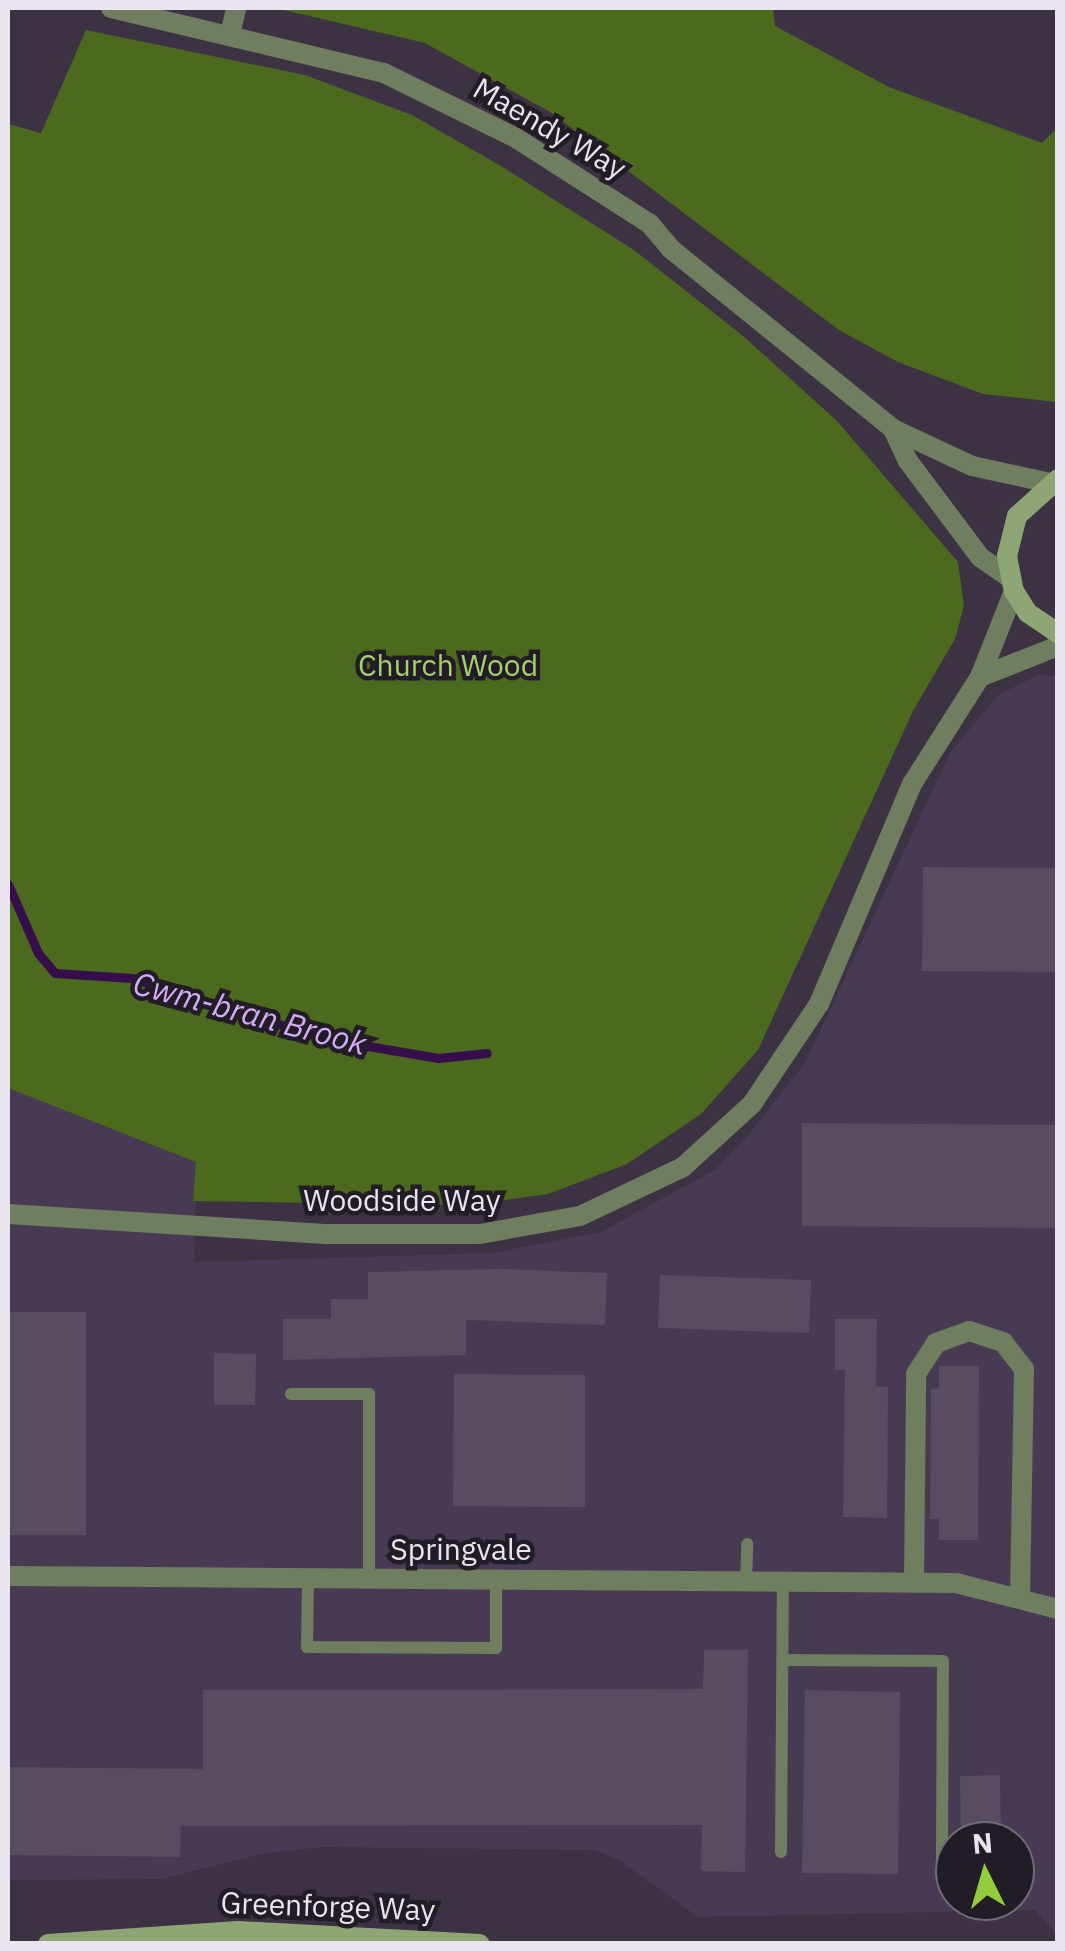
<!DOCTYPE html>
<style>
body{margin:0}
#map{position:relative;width:1065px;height:1951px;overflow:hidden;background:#3c3244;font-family:"IBM Plex Sans",sans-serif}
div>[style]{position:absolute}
.built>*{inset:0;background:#483a53}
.forest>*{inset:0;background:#4b6a1d}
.stream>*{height:9px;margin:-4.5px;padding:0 4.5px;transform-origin:4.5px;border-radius:4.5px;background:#360e4c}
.building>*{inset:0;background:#574c60}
.lane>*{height:12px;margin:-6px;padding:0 6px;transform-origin:6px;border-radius:6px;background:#6f7e5f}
.street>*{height:20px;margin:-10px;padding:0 10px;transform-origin:10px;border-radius:10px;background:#6f7e5f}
.secondary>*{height:20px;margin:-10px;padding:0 10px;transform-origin:10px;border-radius:10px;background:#8ea674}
span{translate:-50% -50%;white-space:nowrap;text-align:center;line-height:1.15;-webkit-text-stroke:9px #211c25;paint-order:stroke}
.street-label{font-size:30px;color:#eae4ef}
.park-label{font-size:30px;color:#a4d36d}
.water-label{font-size:32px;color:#d5abf5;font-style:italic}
.frame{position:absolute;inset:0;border:10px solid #eae4ef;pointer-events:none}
.north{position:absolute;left:935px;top:1821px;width:100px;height:100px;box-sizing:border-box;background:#211c25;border:2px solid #716c76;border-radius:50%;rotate:355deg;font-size:28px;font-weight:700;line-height:40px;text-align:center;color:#eae4ef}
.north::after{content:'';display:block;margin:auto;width:35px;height:45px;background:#92cd3e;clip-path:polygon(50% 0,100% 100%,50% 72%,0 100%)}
</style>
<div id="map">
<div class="built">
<div style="clip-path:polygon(evenodd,1040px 674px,1057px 677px,1057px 1935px,1035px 1910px,698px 1917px,618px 1859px,593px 1850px,322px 1847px,261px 1854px,162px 1879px,8px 1880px,8px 1088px,197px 1162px,194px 1262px,492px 1253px,601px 1232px,716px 1169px,750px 1133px,805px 1063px,950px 753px,998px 695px,1040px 674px,955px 1841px,1015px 1841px,1015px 1901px,955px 1901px,955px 1841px)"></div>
</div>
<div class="forest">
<div style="clip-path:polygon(275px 8px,773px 8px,775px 26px,889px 87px,1042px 143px,1057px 128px,1057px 402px,983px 394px,898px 362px,839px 330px,550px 112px,425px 43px)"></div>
<div style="clip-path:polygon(86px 30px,305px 75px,412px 115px,501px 166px,634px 250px,742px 335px,837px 421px,958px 562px,964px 606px,955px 639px,913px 711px,758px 1050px,701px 1114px,627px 1164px,548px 1194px,469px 1205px,193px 1201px,196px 1162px,8px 1088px,8px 124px,41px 133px)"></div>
</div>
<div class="stream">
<div style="left:8px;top:884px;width:75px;rotate:66.5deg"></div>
<div style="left:38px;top:953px;width:26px;rotate:50deg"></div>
<div style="left:55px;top:973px;width:77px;rotate:3.7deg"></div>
<div style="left:132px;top:978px;width:204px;rotate:17.4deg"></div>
<div style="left:327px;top:1039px;width:113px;rotate:9.7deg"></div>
<div style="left:438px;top:1058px;width:49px;rotate:-5.8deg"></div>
</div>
<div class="building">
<div style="clip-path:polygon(923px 867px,1058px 868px,1058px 972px,922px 971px)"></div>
<div style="clip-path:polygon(802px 1123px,1058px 1125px,1058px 1228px,802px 1226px)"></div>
<div style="clip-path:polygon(501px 1269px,607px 1273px,605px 1325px,466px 1320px,466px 1355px,283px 1360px,283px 1319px,331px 1319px,331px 1299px,368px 1299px,368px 1272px)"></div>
<div style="clip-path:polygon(660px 1275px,811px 1280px,809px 1333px,658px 1328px)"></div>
<div style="clip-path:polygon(8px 1312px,86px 1312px,86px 1535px,8px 1535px)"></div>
<div style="clip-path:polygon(835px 1319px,877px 1319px,876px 1386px,888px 1387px,887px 1518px,843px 1517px,845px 1370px,835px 1370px)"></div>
<div style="clip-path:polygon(214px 1353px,256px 1354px,255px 1405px,214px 1405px)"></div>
<div style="clip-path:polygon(939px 1366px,979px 1366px,978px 1540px,939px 1540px,939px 1519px,930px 1519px,931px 1389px,939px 1388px)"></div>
<div style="clip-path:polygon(454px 1374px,585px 1375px,585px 1507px,453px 1506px)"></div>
<div style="clip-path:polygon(704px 1650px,748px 1650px,745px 1872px,701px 1871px,702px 1825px,181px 1826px,180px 1857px,8px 1855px,8px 1767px,203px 1769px,203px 1690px,703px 1689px)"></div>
<div style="clip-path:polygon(805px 1690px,900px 1692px,898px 1874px,802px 1873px)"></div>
<div style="clip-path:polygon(1000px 1775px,1001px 1841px,961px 1841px,960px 1776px)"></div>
</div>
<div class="lane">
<div style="left:291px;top:1394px;width:78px"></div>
<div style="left:369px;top:1394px;width:185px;rotate:90deg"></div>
<div style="left:308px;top:1578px;width:69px;rotate:90.8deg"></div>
<div style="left:307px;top:1647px;width:189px;rotate:0.3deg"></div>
<div style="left:496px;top:1648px;width:69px;rotate:-90deg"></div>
<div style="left:746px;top:1581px;width:37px;rotate:-88deg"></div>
<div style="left:783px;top:1660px;width:160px;rotate:0.4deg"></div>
<div style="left:943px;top:1661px;width:202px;rotate:90.3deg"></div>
<div style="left:781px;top:1852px;width:271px;rotate:-89.6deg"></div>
</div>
<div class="street">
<div style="left:111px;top:8px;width:281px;rotate:13.4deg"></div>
<div style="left:384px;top:73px;width:147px;rotate:26.2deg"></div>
<div style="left:516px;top:138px;width:159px;rotate:32.7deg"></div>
<div style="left:650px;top:224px;width:33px;rotate:50deg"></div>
<div style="left:671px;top:249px;width:286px;rotate:39deg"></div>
<div style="left:893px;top:429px;width:87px;rotate:25.1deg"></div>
<div style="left:972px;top:466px;width:80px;rotate:12.3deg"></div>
<div style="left:230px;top:35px;width:28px;rotate:-77deg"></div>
<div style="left:893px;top:429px;width:35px;rotate:65deg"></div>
<div style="left:908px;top:461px;width:120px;rotate:53.1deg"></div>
<div style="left:980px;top:557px;width:35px;rotate:35deg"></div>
<div style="left:980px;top:677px;width:84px;rotate:-21.7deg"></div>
<div style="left:8px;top:1214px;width:321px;rotate:3.6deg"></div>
<div style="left:328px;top:1234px;width:152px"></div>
<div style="left:480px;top:1234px;width:102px;rotate:-10.2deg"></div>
<div style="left:580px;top:1216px;width:114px;rotate:-25.4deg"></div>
<div style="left:683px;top:1167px;width:93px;rotate:-42.4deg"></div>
<div style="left:752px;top:1104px;width:120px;rotate:-56.2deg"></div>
<div style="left:819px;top:1004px;width:239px;rotate:-67.1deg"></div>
<div style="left:912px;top:784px;width:127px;rotate:-57.6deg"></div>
<div style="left:980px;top:677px;width:92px;rotate:-68.4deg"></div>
<div style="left:8px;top:1576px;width:948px;rotate:0.42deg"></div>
<div style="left:956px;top:1583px;width:105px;rotate:14.3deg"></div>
<div style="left:914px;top:1582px;width:208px;rotate:-89.4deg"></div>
<div style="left:916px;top:1374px;width:37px;rotate:-57deg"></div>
<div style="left:936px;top:1343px;width:35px;rotate:-20deg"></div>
<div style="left:969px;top:1331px;width:36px;rotate:18deg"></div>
<div style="left:1003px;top:1342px;width:34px;rotate:52deg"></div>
<div style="left:1024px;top:1369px;width:225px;rotate:91deg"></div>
</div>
<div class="secondary">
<div style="left:1058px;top:479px;width:55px;rotate:137.9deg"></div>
<div style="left:1017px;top:516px;width:41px;rotate:104deg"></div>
<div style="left:1007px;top:556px;width:36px;rotate:79deg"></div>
<div style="left:1014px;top:591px;width:26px;rotate:58deg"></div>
<div style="left:1028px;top:613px;width:36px;rotate:34deg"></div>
<div style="left:48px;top:1944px;width:190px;rotate:-3.9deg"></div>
<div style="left:238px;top:1931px;width:242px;rotate:3.1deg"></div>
</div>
<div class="street-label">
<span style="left:550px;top:128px;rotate:30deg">Maendy Way</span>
<span style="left:402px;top:1200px">Woodside Way</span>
<span style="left:461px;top:1549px">Springvale</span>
<span style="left:328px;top:1906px;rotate:2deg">Greenforge Way</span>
</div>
<div class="park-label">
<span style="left:448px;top:665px">Church Wood</span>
</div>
<div class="water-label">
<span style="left:250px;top:1013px;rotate:15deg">Cwm-bran Brook</span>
</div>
<div class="frame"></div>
<div class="north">N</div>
</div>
